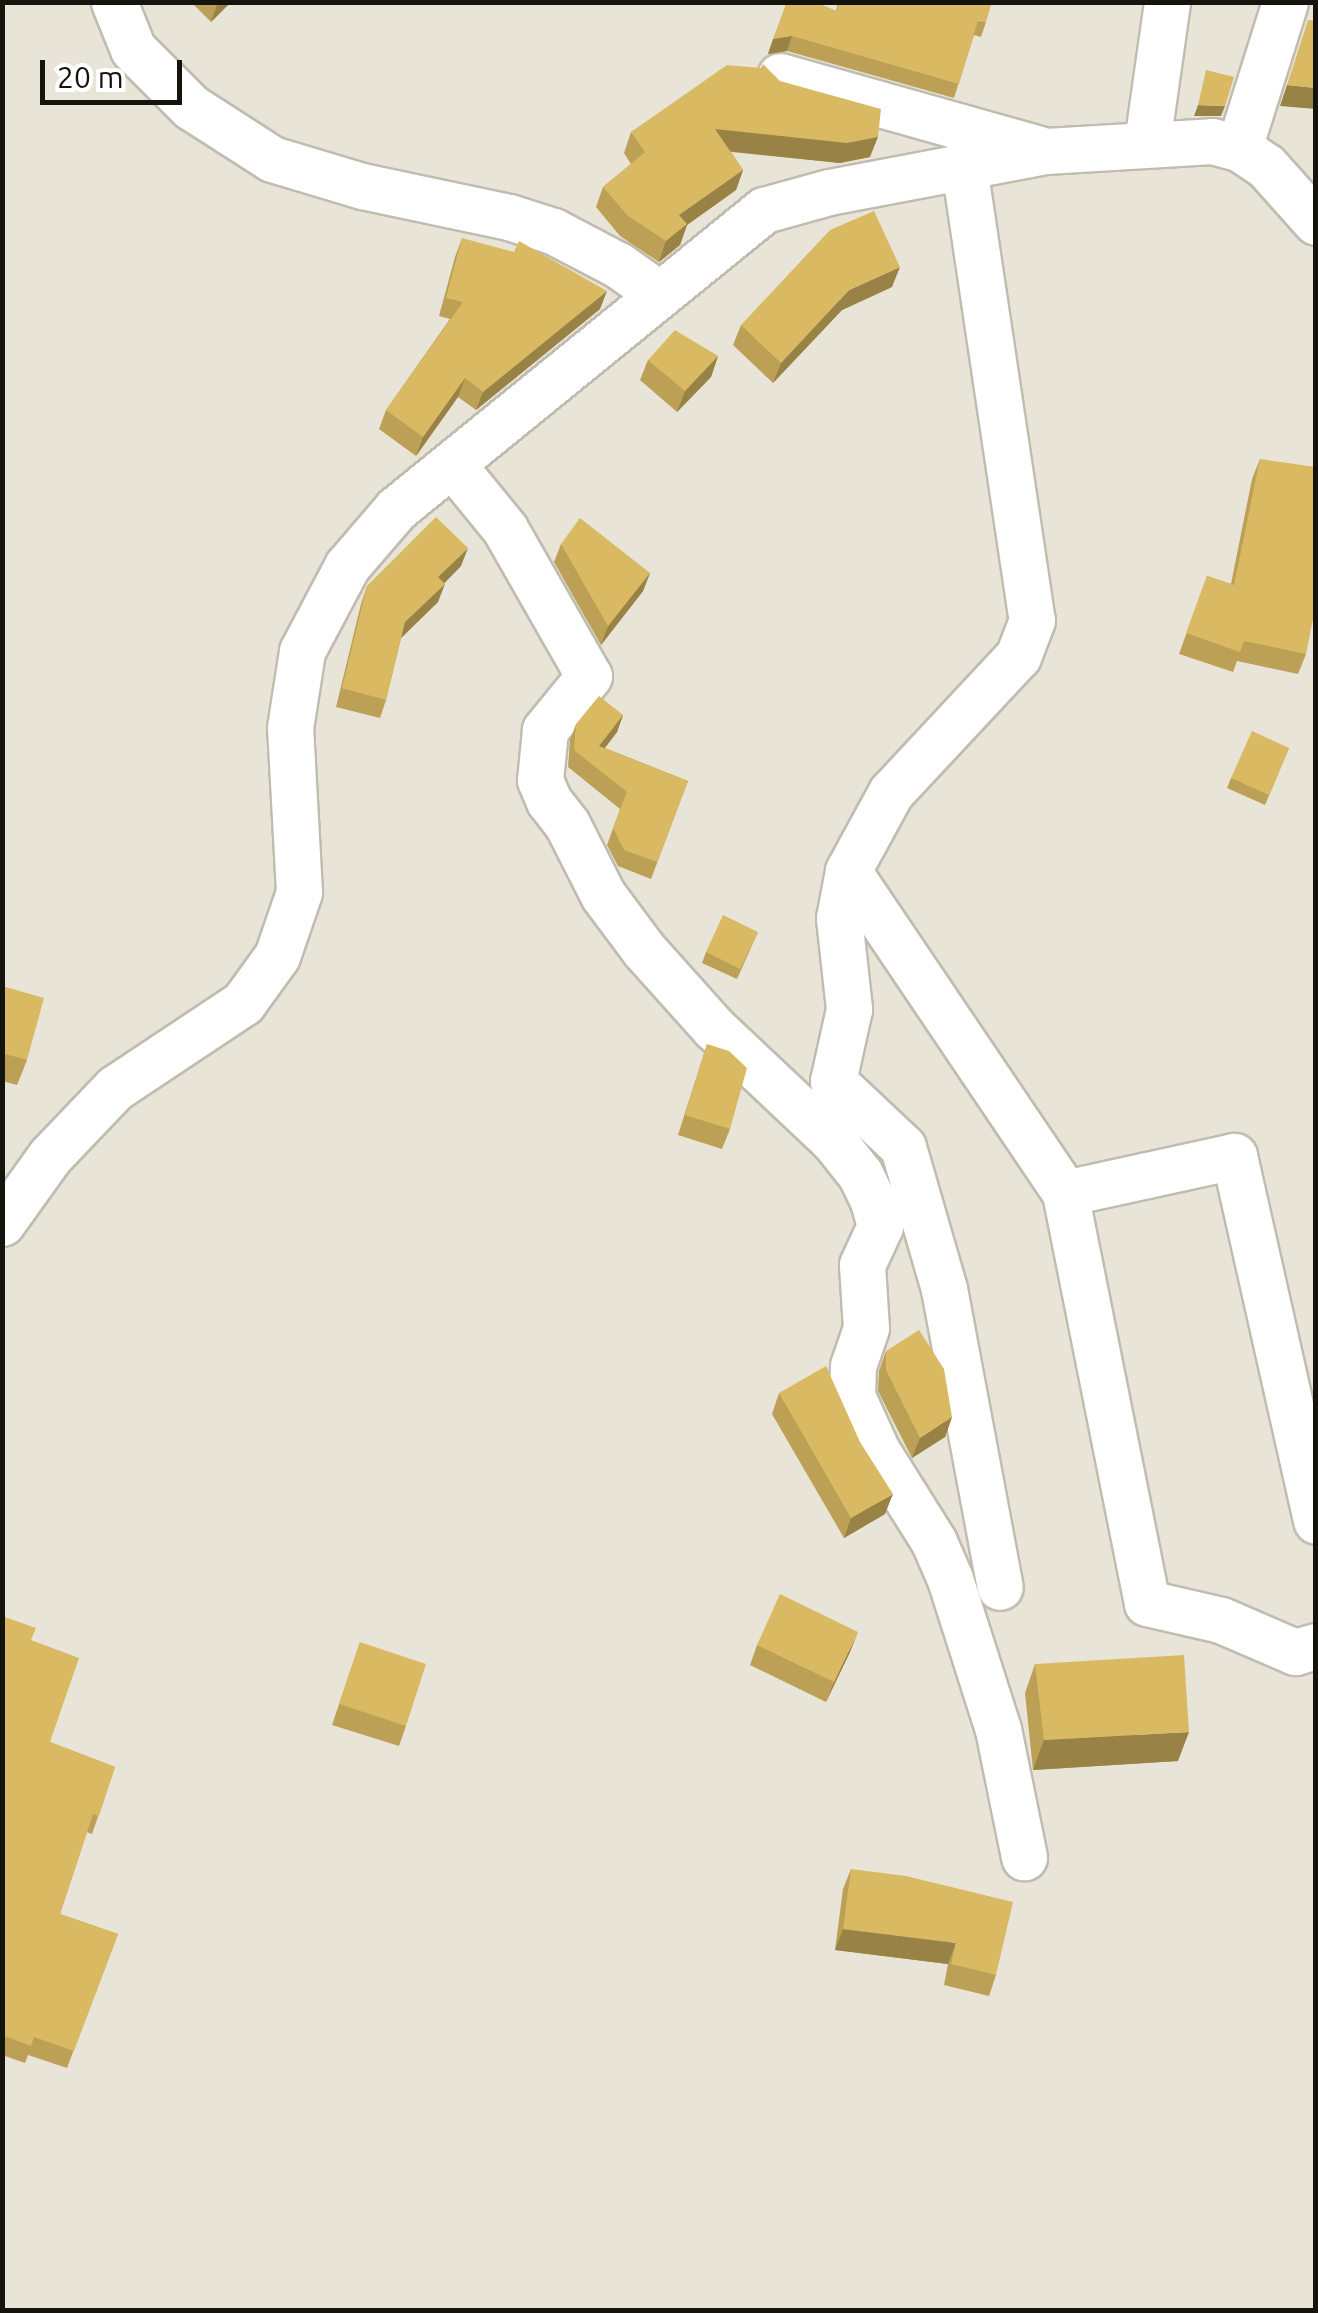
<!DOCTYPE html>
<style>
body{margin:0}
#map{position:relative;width:1318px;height:2313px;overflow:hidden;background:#e9e4d8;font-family:Ubuntu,sans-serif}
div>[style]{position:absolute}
.roads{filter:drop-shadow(2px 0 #c0bcb0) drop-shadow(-2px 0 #c0bcb0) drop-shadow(0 2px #c0bcb0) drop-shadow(0 -2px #c0bcb0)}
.minor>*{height:45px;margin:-22.5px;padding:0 22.5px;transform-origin:22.5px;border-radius:22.5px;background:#fff}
.wall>*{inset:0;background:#bba055}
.shaded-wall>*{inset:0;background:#988245}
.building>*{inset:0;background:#d9ba63}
span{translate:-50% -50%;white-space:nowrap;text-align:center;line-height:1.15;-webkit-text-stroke:9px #fff;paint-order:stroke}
.frame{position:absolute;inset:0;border:5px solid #14130e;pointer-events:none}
.scale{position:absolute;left:40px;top:60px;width:142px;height:45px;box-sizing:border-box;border:5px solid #14130e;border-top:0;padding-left:12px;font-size:30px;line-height:35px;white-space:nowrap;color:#14130e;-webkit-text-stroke:8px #fff;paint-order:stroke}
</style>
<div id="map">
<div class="roads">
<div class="minor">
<div style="left:114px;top:2px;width:51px;rotate:68deg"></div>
<div style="left:133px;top:49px;width:82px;rotate:45deg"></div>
<div style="left:191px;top:107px;width:96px;rotate:32.7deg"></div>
<div style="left:272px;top:159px;width:94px;rotate:16.7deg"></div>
<div style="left:362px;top:186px;width:150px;rotate:11.9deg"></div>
<div style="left:509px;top:217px;width:46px;rotate:17.7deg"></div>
<div style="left:553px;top:231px;width:73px;rotate:27.6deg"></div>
<div style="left:618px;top:265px;width:49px;rotate:35deg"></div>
<div style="left:780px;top:76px;width:269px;rotate:15.7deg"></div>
<div style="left:1147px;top:143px;width:142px;rotate:-81.9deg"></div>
<div style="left:1239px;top:148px;width:153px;rotate:-72.5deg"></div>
<div style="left:964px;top:167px;width:458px;rotate:81.5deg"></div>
<div style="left:1032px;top:620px;width:39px;rotate:111deg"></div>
<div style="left:1018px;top:656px;width:186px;rotate:133deg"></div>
<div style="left:891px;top:792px;width:90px;rotate:118.6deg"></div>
<div style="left:848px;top:871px;width:388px;rotate:56deg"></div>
<div style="left:1065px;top:1193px;width:418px;rotate:78.7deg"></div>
<div style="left:1147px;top:1603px;width:76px;rotate:12.9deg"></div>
<div style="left:1221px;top:1620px;width:81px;rotate:23.4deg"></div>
<div style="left:1295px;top:1652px;width:22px;rotate:-16deg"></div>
<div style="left:452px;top:464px;width:84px;rotate:50.8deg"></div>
<div style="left:505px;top:529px;width:169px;rotate:60.3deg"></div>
<div style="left:589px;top:676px;width:70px;rotate:129.2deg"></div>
<div style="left:545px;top:730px;width:50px;rotate:95.7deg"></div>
<div style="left:540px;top:780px;width:23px;rotate:67deg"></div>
<div style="left:549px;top:801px;width:29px;rotate:52deg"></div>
<div style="left:567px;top:824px;width:80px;rotate:63.1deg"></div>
<div style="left:603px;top:895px;width:69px;rotate:53.3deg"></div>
<div style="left:644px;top:950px;width:105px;rotate:48.1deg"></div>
<div style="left:714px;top:1028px;width:163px;rotate:43.3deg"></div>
<div style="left:833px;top:1140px;width:43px;rotate:51.5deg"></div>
<div style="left:860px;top:1174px;width:30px;rotate:64deg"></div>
<div style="left:873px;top:1201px;width:26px;rotate:74deg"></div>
<div style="left:880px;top:1226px;width:43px;rotate:114.8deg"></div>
<div style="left:862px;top:1265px;width:63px;rotate:86.4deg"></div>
<div style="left:866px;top:1328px;width:40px;rotate:108.9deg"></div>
<div style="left:853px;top:1366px;width:30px;rotate:92deg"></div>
<div style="left:852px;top:1396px;width:60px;rotate:65.6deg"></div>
<div style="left:877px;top:1451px;width:107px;rotate:57.9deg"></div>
<div style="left:934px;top:1542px;width:40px;rotate:66.6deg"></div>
<div style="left:950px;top:1579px;width:157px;rotate:72.3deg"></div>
<div style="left:998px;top:1729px;width:131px;rotate:78.5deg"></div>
<div style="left:848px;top:871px;width:48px;rotate:100.8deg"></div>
<div style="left:839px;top:918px;width:92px;rotate:83.7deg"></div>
<div style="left:849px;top:1009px;width:74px;rotate:102.5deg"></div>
<div style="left:833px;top:1081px;width:96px;rotate:43.3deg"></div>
<div style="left:903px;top:1147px;width:148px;rotate:73.9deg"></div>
<div style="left:944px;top:1289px;width:303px;rotate:79.4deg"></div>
<div style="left:1065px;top:1193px;width:173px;rotate:-12.3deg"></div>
<div style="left:1234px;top:1156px;width:374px;rotate:77.3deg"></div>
<div style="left:2px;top:1223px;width:82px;rotate:-54.4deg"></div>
<div style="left:50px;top:1156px;width:94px;rotate:-46.3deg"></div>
<div style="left:115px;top:1088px;width:154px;rotate:-33.6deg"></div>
<div style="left:243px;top:1003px;width:58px;rotate:-54.1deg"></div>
<div style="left:277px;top:956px;width:68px;rotate:-71deg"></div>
<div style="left:299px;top:892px;width:164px;rotate:-93.1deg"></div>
<div style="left:290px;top:728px;width:78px;rotate:-81.1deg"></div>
<div style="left:302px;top:651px;width:96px;rotate:-62.1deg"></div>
<div style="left:347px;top:566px;width:75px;rotate:-49.3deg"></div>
<div style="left:396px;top:509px;width:474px;rotate:-39.1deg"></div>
<div style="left:764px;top:210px;width:67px;rotate:-15.5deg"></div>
<div style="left:829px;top:192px;width:221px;rotate:-10.7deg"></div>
<div style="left:1046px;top:151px;width:166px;rotate:-3.4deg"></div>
<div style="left:1212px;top:141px;width:28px;rotate:15deg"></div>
<div style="left:1239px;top:148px;width:32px;rotate:34deg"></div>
<div style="left:1266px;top:166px;width:75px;rotate:48.2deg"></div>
</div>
</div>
<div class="wall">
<div style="clip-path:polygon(191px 2px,231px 2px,211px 22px)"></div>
<div style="clip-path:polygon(787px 2px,836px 11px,838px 2px,878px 2px,986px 22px,981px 37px,974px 35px,954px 98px,787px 51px,768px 54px)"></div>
<div style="clip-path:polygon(780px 81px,870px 157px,840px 163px,731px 152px,743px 170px,736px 190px,687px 225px,680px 245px,659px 262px,620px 236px,596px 207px,603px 187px,631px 164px,624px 153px,631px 132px)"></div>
<div style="clip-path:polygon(462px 238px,600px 309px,476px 410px,458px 397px,416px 456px,379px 429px,386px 410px,450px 319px,439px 316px,455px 257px)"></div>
<div style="clip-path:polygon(892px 287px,842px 310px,773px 383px,733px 345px,741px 325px)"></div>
<div style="clip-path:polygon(718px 356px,711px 377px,677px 412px,640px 380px,648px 360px)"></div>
<div style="clip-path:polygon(1260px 459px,1306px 654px,1298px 674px,1237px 661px,1233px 672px,1179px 654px,1207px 576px,1231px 584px,1252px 479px)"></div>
<div style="clip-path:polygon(561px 544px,650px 573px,643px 591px,601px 645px,554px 562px)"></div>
<div style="clip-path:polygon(461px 566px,444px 583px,438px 602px,401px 638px,386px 700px,380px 718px,336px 707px,361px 604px,367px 586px)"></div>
<div style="clip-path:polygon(623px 715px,617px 732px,605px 748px,688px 781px,651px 879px,618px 866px,607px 845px,620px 809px,568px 767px,570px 740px,576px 724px)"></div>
<div style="clip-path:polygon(1289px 748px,1265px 805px,1227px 788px,1231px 778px)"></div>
<div style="clip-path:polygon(758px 932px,737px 979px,702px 963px,706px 952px)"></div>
<div style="clip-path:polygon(2px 986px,27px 1060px,17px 1085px,2px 1081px)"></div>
<div style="clip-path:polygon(707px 1044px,730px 1129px,722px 1149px,678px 1135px)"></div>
<div style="clip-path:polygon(886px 1351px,952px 1417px,945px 1437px,912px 1458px,878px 1391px,879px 1371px)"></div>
<div style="clip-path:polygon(779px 1393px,885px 1514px,844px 1538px,772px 1414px)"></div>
<div style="clip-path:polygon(2px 1616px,31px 1640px,50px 1742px,115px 1767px,92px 1834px,87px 1832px,60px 1914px,118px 1934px,67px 2068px,28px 2055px,25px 2063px,2px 2055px)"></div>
<div style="clip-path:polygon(360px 1642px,406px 1726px,399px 1746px,332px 1725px)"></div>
<div style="clip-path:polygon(757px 1645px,850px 1652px,826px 1702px,750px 1665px)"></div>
<div style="clip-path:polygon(1035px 1664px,1178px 1761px,1033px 1770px,1025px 1693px)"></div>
<div style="clip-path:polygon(851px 1869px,996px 1975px,989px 1996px,944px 1985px,948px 1964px,835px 1950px,843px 1889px)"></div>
</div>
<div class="shaded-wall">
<div style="clip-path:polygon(218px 2px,231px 2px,211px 22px)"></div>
<div style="clip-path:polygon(792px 36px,787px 51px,768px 54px,773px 39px)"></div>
<div style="clip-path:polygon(1287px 85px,1316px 88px,1316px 109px,1280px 106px)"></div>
<div style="clip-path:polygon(1198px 105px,1225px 106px,1221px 116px,1194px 116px)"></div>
<div style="clip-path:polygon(715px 129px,878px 137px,870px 157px,840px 163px,708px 149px)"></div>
<div style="clip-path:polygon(743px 170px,736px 190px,687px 225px,680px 245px,659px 262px,666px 241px,679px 215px)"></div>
<div style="clip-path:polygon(900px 267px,892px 287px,842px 310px,773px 383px,781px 363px,849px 290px)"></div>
<div style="clip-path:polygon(607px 291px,600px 309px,476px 410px,483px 392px)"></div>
<div style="clip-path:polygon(718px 356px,711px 377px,677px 412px,685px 391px)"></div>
<div style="clip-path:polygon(465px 378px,458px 397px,416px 456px,423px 437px)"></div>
<div style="clip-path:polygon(468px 548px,461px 566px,432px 596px,438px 577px)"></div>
<div style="clip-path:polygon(650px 573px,643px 591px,601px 645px,608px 626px)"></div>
<div style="clip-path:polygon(445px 584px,438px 602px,398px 641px,405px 622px)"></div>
<div style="clip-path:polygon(623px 715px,617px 732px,593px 763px,599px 746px)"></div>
<div style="clip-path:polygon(952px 1417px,945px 1437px,912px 1458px,920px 1438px)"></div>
<div style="clip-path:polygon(893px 1494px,885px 1514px,844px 1538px,851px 1518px)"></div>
<div style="clip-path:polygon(858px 1632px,850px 1652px,826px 1702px,834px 1682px)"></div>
<div style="clip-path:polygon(1189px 1732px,1178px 1761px,1033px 1770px,1044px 1740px)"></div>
<div style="clip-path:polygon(843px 1929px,956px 1943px,948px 1964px,835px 1950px)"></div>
</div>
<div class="building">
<div style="clip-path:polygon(787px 2px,815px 2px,837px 11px,839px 2px,992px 2px,986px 22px,978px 20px,959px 84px,792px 36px,773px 39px)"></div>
<div style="clip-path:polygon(1308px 20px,1316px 21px,1316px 88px,1287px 85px)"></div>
<div style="clip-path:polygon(763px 64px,780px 81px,881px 109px,878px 137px,847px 143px,715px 129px,743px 170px,679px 215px,687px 224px,666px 241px,628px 216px,603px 187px,645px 152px,631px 132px,727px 65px,761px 68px)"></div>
<div style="clip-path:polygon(1206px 70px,1234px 77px,1225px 106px,1198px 105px)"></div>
<div style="clip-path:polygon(874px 211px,900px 267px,849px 290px,781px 363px,741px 325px,830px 230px)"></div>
<div style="clip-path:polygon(462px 238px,514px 252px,519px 241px,607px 291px,483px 392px,465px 378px,423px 437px,386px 410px,463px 302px,446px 298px)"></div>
<div style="clip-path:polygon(675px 330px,718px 356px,685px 391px,648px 360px)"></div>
<div style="clip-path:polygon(1260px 459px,1316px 467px,1316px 604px,1306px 654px,1244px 641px,1240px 652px,1186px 633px,1207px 576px,1234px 585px)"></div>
<div style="clip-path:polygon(436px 517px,468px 548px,438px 577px,445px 584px,405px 622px,386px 700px,342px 688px,367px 586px)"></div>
<div style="clip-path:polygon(580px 518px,650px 573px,608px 626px,561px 544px)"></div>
<div style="clip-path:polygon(599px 696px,623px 715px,599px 746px,688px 781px,657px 862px,624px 850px,613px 828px,627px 792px,574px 750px,576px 724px)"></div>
<div style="clip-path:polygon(1252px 731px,1289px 748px,1269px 795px,1231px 778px)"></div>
<div style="clip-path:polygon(723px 915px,758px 932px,740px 969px,706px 952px)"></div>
<div style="clip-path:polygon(2px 986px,44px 998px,27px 1060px,2px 1053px)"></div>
<div style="clip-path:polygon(707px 1044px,729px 1051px,747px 1068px,730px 1129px,685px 1115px)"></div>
<div style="clip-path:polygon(919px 1330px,944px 1369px,952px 1417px,920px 1438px,886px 1370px,886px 1351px)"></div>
<div style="clip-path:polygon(826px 1366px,860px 1442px,893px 1494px,851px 1518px,779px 1393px)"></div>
<div style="clip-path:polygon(780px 1594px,858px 1632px,834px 1682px,757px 1645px)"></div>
<div style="clip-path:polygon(2px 1616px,36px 1628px,31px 1640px,79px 1658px,50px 1742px,115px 1767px,99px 1816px,93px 1814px,60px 1914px,118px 1934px,74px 2051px,34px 2037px,31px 2046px,2px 2035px)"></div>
<div style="clip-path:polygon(360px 1642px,426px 1664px,406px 1726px,339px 1704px)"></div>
<div style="clip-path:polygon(1184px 1655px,1189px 1732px,1044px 1740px,1035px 1664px)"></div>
<div style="clip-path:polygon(851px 1869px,906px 1876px,1013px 1902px,996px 1975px,951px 1964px,956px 1943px,843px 1929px)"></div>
</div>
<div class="frame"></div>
<div class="scale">20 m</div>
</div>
